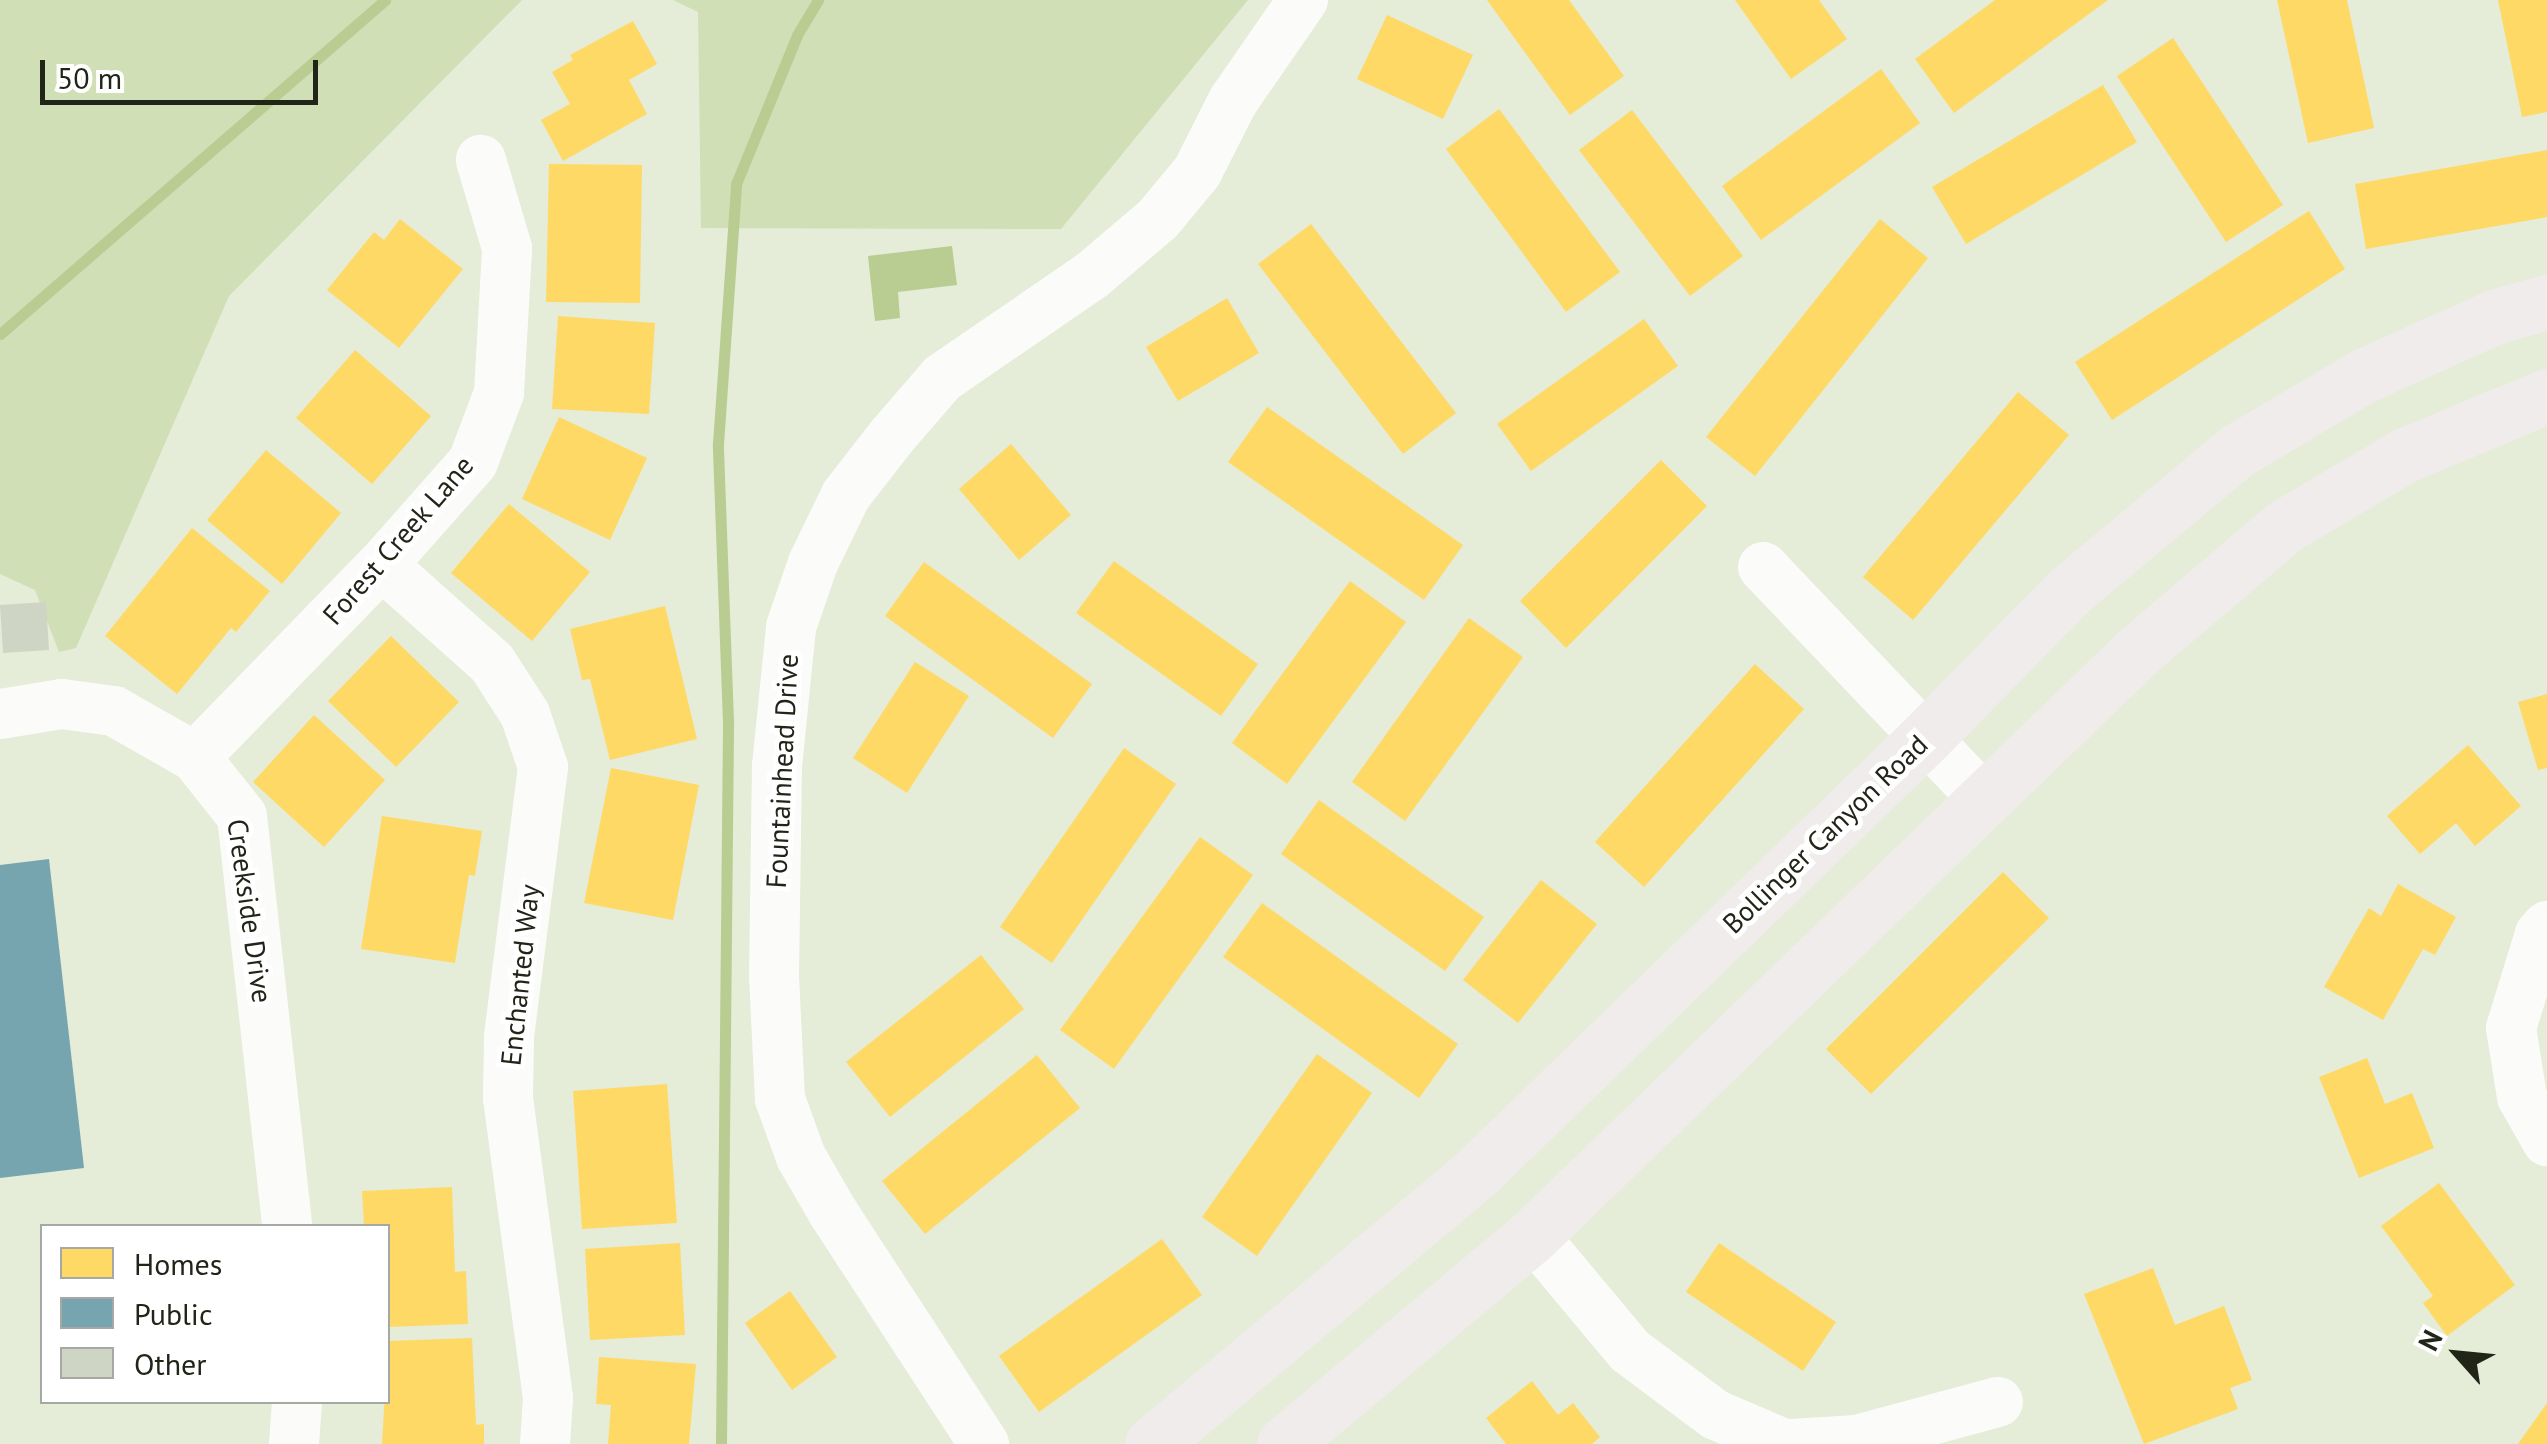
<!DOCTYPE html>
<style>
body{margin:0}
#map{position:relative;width:2547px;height:1444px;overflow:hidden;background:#e5ecd8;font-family:"PT Sans",sans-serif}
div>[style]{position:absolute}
.green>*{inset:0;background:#d1dfb6}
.water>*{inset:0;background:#b9cc91}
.homes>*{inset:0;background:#ffd966}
.public>*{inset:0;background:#76a5af}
.stream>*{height:11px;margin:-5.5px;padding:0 5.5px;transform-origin:5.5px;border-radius:5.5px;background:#b9cc91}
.building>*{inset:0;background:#cfd5c5}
.minor>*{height:50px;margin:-25px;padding:0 25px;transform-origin:25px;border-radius:25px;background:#fbfcf9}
.major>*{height:55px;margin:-27.5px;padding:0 27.5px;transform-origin:27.5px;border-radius:27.5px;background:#f0ecec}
span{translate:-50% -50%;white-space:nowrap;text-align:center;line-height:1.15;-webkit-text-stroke:10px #fff;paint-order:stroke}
.street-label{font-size:28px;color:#202518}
.legend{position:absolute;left:40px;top:1224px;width:350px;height:180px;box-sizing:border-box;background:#fff;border:2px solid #a6a8a3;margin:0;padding:12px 18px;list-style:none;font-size:30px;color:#202518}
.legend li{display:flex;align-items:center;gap:20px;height:50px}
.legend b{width:50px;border:2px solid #a6a8a3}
.north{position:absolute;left:2407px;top:1304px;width:100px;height:100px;-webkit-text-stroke:8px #fff;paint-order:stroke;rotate:297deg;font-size:28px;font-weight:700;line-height:40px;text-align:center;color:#202518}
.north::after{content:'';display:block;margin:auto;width:35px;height:45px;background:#202518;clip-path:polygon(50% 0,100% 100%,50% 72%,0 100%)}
.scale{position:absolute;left:40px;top:60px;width:278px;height:45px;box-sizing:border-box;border:5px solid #202518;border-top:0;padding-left:12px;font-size:30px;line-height:35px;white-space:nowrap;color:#202518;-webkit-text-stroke:8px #fff;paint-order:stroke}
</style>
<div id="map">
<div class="green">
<div style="clip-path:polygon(0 0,522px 0,229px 296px,76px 648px,59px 652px,35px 590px,0 574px)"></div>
<div style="clip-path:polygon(673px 0,1248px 0,1061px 229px,701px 228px,698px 12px)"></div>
</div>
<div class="water">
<div style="clip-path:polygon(952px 246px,957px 285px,898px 292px,900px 318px,875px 321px,868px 256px)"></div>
</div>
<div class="homes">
<div style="clip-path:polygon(1487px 0,1569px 0,1624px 76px,1570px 115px)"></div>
<div style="clip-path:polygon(1735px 0,1819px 0,1847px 39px,1791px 79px)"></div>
<div style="clip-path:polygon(1995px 0,2108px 0,1954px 113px,1915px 59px)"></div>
<div style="clip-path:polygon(2277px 0,2347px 0,2374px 128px,2308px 143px)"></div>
<div style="clip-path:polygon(2498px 0,2547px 0,2547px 112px,2522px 117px)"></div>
<div style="clip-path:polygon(1387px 15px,1473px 55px,1443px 119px,1357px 79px)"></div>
<div style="clip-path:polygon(633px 21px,657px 64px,629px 80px,647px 114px,563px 161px,541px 120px,570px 104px,552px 72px,573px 60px,570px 55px)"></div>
<div style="clip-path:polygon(2173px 38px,2283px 205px,2226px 242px,2117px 76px)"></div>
<div style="clip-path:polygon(1881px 69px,1920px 123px,1761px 240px,1722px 186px)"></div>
<div style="clip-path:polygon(2103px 85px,2137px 142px,1966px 244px,1932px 187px)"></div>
<div style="clip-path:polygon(1499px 109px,1620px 272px,1566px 312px,1446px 149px)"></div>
<div style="clip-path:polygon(1632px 110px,1743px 256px,1690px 296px,1579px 150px)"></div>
<div style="clip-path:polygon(2547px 150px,2547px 217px,2366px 249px,2355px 184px)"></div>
<div style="clip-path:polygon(549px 164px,642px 165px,640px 303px,546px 302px)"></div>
<div style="clip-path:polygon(2309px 211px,2345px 269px,2112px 420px,2075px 362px)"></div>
<div style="clip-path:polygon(400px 219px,463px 269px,399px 348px,327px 290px,374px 232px,384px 240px)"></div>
<div style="clip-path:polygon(1880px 219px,1928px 258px,1755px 476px,1706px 437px)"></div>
<div style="clip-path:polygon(1311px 224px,1456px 413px,1403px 454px,1258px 264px)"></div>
<div style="clip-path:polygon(1227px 298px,1259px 353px,1178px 401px,1146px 347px)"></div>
<div style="clip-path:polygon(558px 316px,655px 323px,649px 414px,552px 409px)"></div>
<div style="clip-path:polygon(1644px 319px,1678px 366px,1531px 471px,1497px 424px)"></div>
<div style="clip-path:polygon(355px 350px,431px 416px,372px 484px,296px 418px)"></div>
<div style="clip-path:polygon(2018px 392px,2069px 435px,1913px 620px,1863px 577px)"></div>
<div style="clip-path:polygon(1267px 407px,1463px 545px,1424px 600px,1228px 462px)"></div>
<div style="clip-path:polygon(559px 417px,647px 458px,610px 540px,522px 499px)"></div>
<div style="clip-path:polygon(1011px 444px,1071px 515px,1019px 560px,959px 489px)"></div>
<div style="clip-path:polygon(266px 450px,341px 513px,282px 584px,207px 520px)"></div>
<div style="clip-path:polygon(1661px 460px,1707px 506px,1566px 648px,1520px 601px)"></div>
<div style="clip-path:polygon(509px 504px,590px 572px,532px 641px,451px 573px)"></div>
<div style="clip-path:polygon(192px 528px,270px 591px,236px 632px,231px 628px,177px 694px,105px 636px)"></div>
<div style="clip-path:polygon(1114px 561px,1258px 664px,1221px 716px,1076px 613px)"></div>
<div style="clip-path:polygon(924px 562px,1092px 684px,1053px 738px,885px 616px)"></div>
<div style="clip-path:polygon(1350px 581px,1406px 622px,1287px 784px,1232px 743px)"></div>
<div style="clip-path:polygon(665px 606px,697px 739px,610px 760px,590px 679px,582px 680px,570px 629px)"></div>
<div style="clip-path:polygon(1469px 618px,1523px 657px,1405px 821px,1352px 782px)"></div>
<div style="clip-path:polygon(391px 636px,459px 702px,396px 767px,328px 701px)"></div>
<div style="clip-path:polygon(915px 662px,969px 696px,907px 793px,853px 758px)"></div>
<div style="clip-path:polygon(1755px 664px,1804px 709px,1644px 887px,1595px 842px)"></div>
<div style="clip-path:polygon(2547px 694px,2547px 768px,2538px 770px,2518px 702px)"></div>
<div style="clip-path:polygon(314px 715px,385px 780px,324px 847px,253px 782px)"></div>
<div style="clip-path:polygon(2468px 745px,2521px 806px,2475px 846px,2456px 823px,2420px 854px,2387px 816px)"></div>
<div style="clip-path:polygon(1124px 748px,1176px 784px,1052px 963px,1000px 927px)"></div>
<div style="clip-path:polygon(611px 768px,699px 785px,673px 920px,584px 903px)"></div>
<div style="clip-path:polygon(1319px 800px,1484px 917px,1445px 971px,1281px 854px)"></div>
<div style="clip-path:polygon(382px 816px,482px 831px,475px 876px,469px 875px,455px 963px,361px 949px)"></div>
<div style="clip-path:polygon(1200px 837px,1253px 875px,1114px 1069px,1060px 1030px)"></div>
<div style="clip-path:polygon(2003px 872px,2049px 918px,1871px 1094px,1826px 1049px)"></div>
<div style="clip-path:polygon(1541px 880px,1597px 924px,1518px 1023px,1463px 980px)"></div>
<div style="clip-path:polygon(2398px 884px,2456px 917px,2435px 955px,2423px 949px,2383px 1020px,2324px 987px,2369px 908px,2381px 916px)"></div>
<div style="clip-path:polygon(1262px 903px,1458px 1044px,1419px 1098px,1223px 957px)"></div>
<div style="clip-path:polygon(981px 955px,1024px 1009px,890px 1117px,846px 1062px)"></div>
<div style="clip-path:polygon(1317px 1054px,1372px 1093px,1257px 1256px,1202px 1217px)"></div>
<div style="clip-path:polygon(1037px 1055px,1080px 1108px,925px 1234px,882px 1181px)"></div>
<div style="clip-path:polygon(2367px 1058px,2385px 1104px,2412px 1093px,2434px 1148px,2359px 1178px,2319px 1077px)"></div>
<div style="clip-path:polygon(667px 1084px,677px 1223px,582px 1229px,573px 1091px)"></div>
<div style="clip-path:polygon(2439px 1183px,2515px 1285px,2447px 1336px,2423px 1303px,2433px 1296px,2381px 1226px)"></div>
<div style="clip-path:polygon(452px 1187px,455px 1272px,466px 1271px,468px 1324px,388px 1327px,388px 1226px,364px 1226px,362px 1191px)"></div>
<div style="clip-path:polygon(1162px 1239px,1202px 1295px,1039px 1412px,999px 1356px)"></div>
<div style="clip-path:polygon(680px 1243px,685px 1335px,590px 1340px,585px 1249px)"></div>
<div style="clip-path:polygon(1719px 1243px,1836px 1322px,1803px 1371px,1686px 1292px)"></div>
<div style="clip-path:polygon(2153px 1268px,2175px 1325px,2224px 1306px,2252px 1380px,2230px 1388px,2238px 1409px,2144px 1444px,2084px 1294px)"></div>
<div style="clip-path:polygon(790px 1291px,837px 1357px,792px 1390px,745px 1323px)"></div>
<div style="clip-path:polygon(472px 1338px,476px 1425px,484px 1424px,484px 1444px,382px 1444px,388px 1341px)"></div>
<div style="clip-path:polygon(599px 1357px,696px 1364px,689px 1444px,608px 1444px,611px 1405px,596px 1404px)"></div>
<div style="clip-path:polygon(1532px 1381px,1558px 1415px,1573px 1403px,1600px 1437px,1592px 1444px,1506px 1444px,1486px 1418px)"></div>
<div style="clip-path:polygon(2547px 1403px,2547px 1444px,2518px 1444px)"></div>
</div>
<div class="public">
<div style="clip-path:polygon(49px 859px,84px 1168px,0 1178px,0 865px)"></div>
</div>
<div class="stream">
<div style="left:0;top:334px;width:510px;rotate:-40.94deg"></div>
<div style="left:721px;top:1444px;width:722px;rotate:-89.44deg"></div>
<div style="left:728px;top:722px;width:278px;rotate:-92.1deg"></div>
<div style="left:718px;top:444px;width:261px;rotate:-86deg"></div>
<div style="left:736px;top:184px;width:161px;rotate:-67.7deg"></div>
<div style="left:797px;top:35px;width:41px;rotate:-59deg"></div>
</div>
<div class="building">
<div style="clip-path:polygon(46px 602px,49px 650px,3px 653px,0 605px)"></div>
</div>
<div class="minor">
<div style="left:382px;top:565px;width:147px;rotate:41.7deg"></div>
<div style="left:492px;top:663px;width:61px;rotate:57.1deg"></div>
<div style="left:525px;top:714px;width:56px;rotate:71.2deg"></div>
<div style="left:543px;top:767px;width:273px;rotate:97.2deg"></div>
<div style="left:509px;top:1038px;width:60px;rotate:91deg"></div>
<div style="left:508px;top:1098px;width:303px;rotate:82.4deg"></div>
<div style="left:548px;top:1398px;width:46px;rotate:93.7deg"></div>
<div style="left:1763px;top:567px;width:319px;rotate:46.4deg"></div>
<div style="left:0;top:714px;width:63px;rotate:-9.2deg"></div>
<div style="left:62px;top:704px;width:52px;rotate:7.7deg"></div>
<div style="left:114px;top:711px;width:93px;rotate:29.6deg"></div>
<div style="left:195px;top:757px;width:75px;rotate:51.5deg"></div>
<div style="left:242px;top:816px;width:412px;rotate:83.7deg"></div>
<div style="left:195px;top:757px;width:268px;rotate:-45.8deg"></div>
<div style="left:382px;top:565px;width:137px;rotate:-48.5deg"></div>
<div style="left:473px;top:462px;width:74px;rotate:-69.4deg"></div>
<div style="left:499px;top:393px;width:145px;rotate:-86.8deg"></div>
<div style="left:507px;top:248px;width:92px;rotate:-106.5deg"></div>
<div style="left:2547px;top:926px;width:11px;rotate:131deg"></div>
<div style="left:2540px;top:934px;width:98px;rotate:107.1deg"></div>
<div style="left:2511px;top:1028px;width:70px;rotate:80.9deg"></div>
<div style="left:2522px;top:1097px;width:51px;rotate:60.4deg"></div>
<div style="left:1533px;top:1235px;width:151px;rotate:50.1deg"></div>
<div style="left:1630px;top:1351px;width:107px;rotate:36.7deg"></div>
<div style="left:1716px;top:1415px;width:74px;rotate:23.1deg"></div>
<div style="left:294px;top:1444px;width:42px;rotate:-85.9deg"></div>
<div style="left:984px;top:1444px;width:275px;rotate:-123.1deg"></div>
<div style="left:834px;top:1214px;width:66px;rotate:-120.1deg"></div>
<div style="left:801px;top:1157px;width:62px;rotate:-109.9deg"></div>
<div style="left:780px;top:1099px;width:121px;rotate:-92.8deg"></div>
<div style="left:774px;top:978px;width:212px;rotate:-89.2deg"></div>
<div style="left:777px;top:766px;width:140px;rotate:-84.2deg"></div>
<div style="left:791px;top:627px;width:68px;rotate:-71deg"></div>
<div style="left:813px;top:563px;width:76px;rotate:-64.1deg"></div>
<div style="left:846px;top:495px;width:75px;rotate:-52.1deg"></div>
<div style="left:892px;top:436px;width:77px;rotate:-49.2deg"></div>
<div style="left:942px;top:378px;width:181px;rotate:-34.4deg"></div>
<div style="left:1091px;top:276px;width:88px;rotate:-40.4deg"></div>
<div style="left:1158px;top:219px;width:61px;rotate:-50.3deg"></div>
<div style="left:1197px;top:172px;width:80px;rotate:-63.1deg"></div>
<div style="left:1233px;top:101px;width:123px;rotate:-55.3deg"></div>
<div style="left:1792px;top:1444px;width:65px;rotate:-3.5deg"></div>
<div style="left:1857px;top:1440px;width:146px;rotate:-15.1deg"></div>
</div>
<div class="major">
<div style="left:1152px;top:1444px;width:424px;rotate:-39.9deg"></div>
<div style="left:1477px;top:1172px;width:624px;rotate:-44.09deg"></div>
<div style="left:1925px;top:738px;width:204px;rotate:-45.6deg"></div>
<div style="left:2068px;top:592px;width:222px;rotate:-39.9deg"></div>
<div style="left:2238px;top:450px;width:147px;rotate:-30.6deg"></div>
<div style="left:2365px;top:375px;width:144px;rotate:-24.2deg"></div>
<div style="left:2496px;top:316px;width:53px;rotate:-15.4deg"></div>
<div style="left:1284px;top:1444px;width:325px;rotate:-40deg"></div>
<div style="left:1533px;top:1235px;width:841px;rotate:-43.99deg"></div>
<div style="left:2138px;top:651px;width:193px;rotate:-40.4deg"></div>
<div style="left:2285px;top:526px;width:139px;rotate:-30.6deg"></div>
<div style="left:2405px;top:455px;width:154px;rotate:-22.6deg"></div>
</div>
<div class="street-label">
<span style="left:398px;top:540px;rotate:-49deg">Forest Creek Lane</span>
<span style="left:782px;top:771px;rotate:-87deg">Fountainhead Drive</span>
<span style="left:1825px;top:834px;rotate:-44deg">Bollinger Canyon Road</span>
<span style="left:250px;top:911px;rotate:82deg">Creekside Drive</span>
<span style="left:520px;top:975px;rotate:-84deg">Enchanted Way</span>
</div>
<ul class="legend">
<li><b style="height:28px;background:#ffd966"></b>Homes</li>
<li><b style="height:28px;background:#76a5af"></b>Public</li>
<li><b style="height:28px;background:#cfd5c5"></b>Other</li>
</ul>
<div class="north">N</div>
<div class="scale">50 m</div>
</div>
